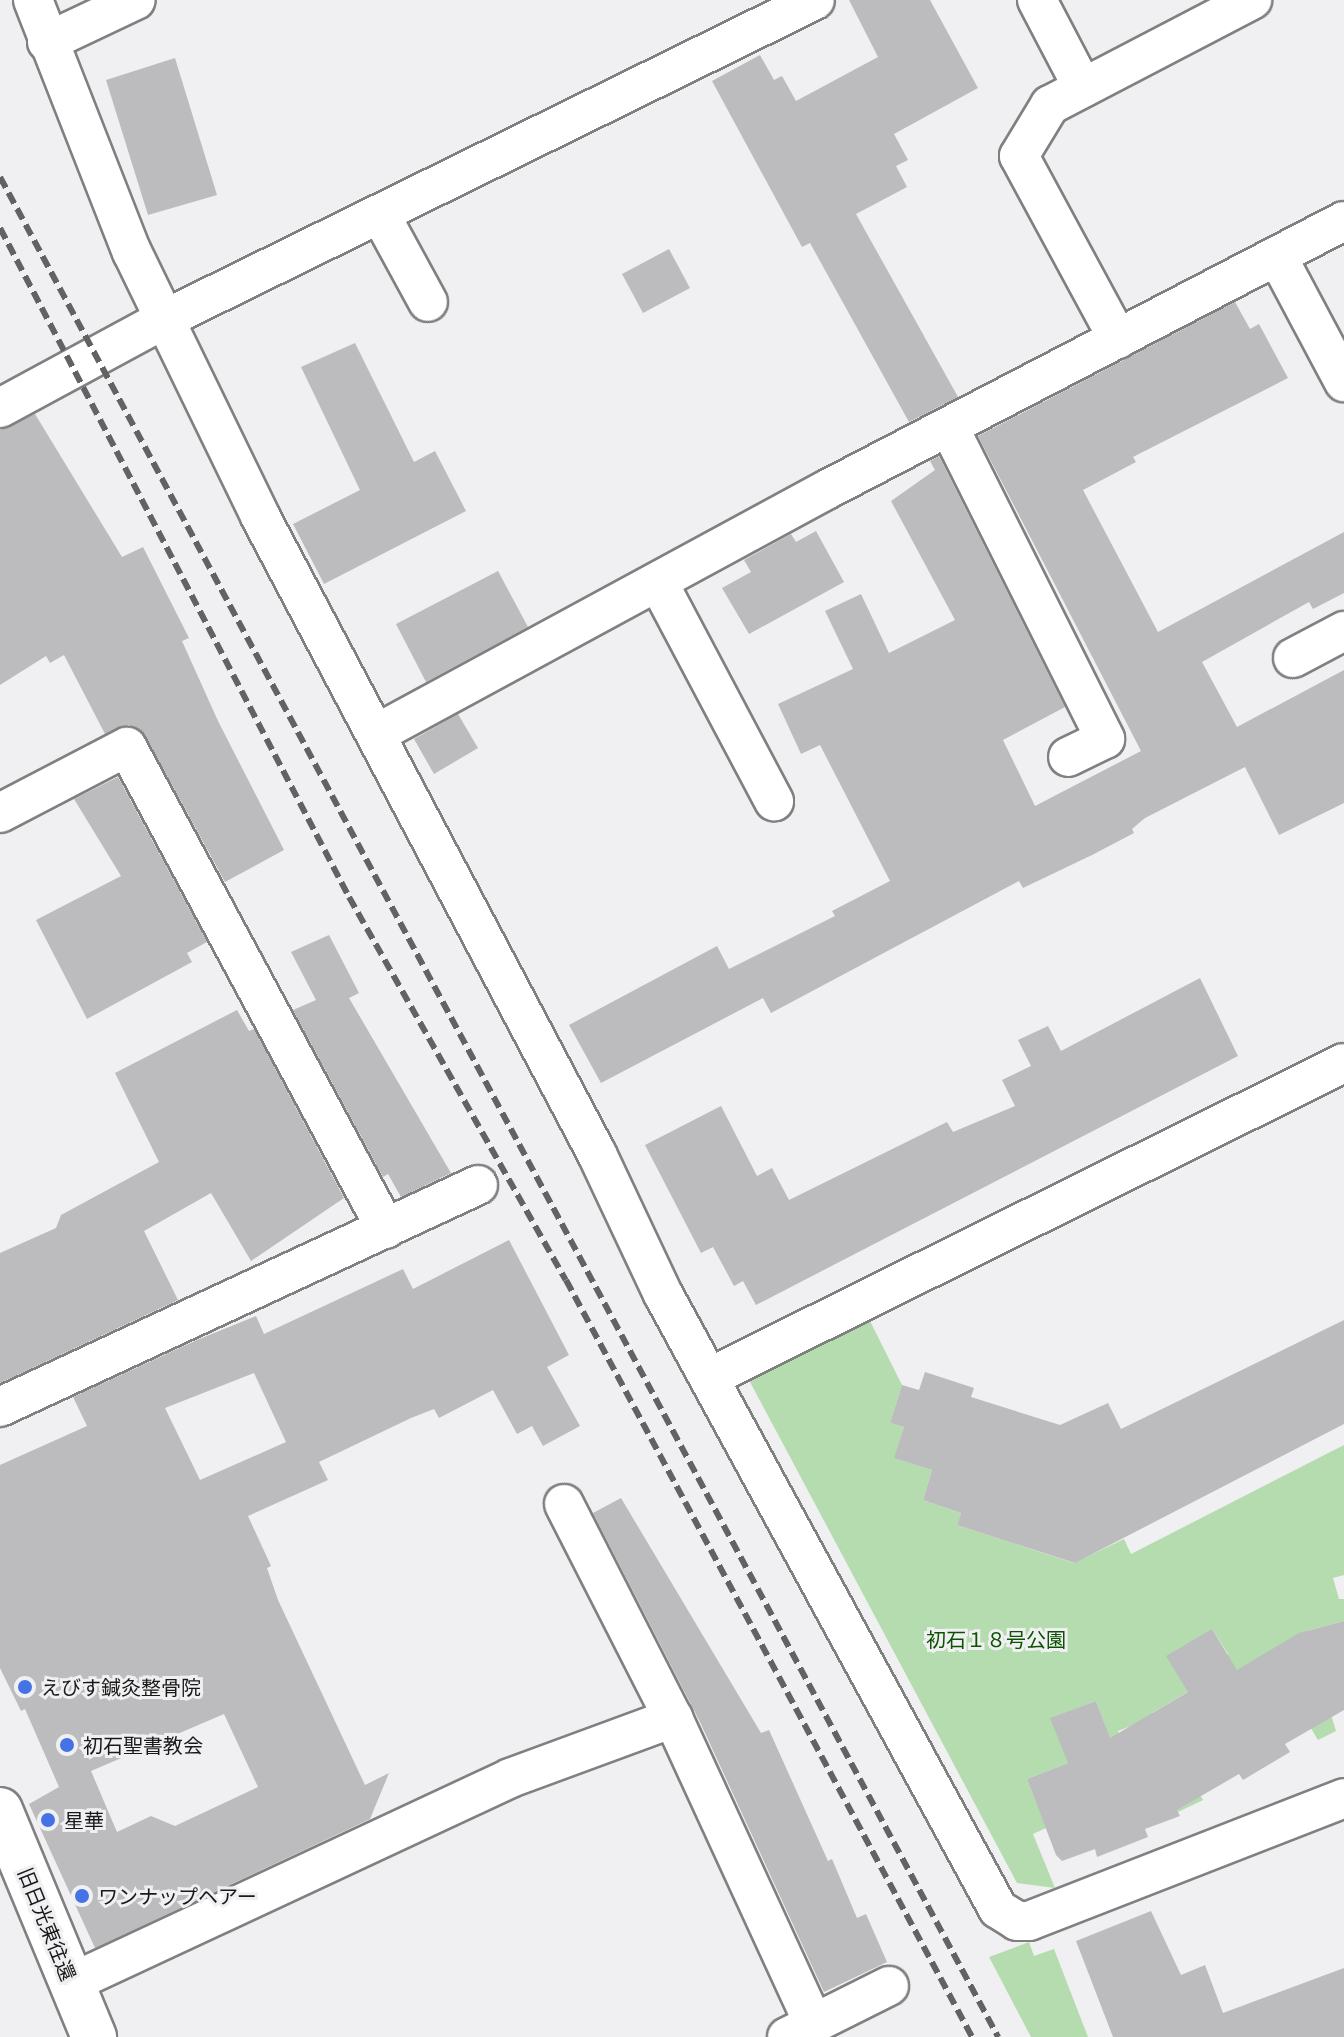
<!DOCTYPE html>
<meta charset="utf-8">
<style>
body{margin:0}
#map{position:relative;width:1344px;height:2037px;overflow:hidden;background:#f0f0f2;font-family:"Asap Condensed","Noto Sans JP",sans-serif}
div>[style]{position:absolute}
.green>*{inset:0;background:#b4dcae}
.building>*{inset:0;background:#bcbcbe}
.roads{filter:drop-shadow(2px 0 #808081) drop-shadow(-2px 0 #808081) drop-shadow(0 2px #808081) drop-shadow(0 -2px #808081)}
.minor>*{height:38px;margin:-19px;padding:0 19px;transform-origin:19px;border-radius:19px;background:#fff}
.tertiary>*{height:44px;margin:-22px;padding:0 22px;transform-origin:22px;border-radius:22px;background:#fff}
.rail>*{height:6px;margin-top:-3px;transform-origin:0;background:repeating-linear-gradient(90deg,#626262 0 12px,transparent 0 18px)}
.dots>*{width:22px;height:22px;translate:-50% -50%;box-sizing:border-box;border:4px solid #f0f0f2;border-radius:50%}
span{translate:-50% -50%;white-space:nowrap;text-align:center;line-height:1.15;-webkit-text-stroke:6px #f0f0f2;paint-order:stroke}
.park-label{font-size:20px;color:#0c5301}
.poi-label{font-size:20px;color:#191919}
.left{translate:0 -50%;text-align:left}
.street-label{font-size:20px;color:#191919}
</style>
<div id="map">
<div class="green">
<div style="clip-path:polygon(868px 1317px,902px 1385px,890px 1423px,904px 1427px,895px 1458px,932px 1470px,923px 1500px,961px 1513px,957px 1525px,1074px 1563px,1124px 1539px,1131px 1554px,1344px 1445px,1344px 1575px,1333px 1578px,1339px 1599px,1344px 1599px,1344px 1621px,1306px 1631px,1336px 1731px,1318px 1740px,1296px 1703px,1220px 1680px,1211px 1664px,1228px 1654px,1212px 1629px,1191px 1690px,1152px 1713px,1203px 1800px,1178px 1812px,1136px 1724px,1118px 1731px,1122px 1742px,1106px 1748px,1106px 1728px,1096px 1701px,1051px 1718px,1083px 1757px,1027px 1779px,1046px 1828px,1033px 1834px,1055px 1888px,1017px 1883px,749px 1380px)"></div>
<div style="clip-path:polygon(1029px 1942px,1034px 1956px,1054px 1949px,1088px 2037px,1031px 2037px,989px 1957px)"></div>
</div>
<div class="building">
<div style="clip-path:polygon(849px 0,930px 0,978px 88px,894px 134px,908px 160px,896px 166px,907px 187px,856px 214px,958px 397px,909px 422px,810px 243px,802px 247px,712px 81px,760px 55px,774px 80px,782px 76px,796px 101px,878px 57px)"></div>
<div style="clip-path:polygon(175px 58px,217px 195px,148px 215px,106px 80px)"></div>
<div style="clip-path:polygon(669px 249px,690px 288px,643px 313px,622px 274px)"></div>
<div style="clip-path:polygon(1235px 302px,1250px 329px,1259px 324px,1288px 378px,1133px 457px,1136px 462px,1083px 490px,1158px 632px,1344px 532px,1344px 593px,1313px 609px,1309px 602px,1202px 662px,1237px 727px,1344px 670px,1344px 803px,1279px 835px,1245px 767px,1145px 818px,1132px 829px,1134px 833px,1092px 855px,1023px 888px,1019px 881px,771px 1013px,763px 998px,601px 1083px,569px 1025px,717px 946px,729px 969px,835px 916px,832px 911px,890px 881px,820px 745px,801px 754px,778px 704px,853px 669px,825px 611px,861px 594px,889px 653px,955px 620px,891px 501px,935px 470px,930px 461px,939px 456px,1065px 707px,1003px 740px,1035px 806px,1141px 751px,978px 436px)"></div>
<div style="clip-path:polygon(355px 343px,414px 462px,435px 451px,466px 511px,324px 584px,293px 524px,360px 490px,301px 367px)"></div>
<div style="clip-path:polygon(35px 414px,122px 557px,143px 547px,189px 638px,182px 641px,218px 721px,284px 850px,225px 882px,146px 737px,129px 725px,105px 734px,64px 655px,50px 663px,46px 656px,0 685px,0 430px)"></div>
<div style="clip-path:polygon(816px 531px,844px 582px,749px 634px,722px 588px,751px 572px,744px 560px,791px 534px,796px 542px)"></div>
<div style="clip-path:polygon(498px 571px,528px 627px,426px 682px,396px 624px)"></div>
<div style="clip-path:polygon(458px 714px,478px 748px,434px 774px,414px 739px)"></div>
<div style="clip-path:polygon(118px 777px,207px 942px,187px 953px,192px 962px,87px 1019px,36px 920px,121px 876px,74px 799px)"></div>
<div style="clip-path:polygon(329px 935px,359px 993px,349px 998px,451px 1173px,401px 1197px,388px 1174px,383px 1177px,293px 1010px,316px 1000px,291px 952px)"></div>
<div style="clip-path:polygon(1200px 978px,1238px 1056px,756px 1305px,743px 1281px,734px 1286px,713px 1247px,701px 1253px,645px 1145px,721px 1106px,757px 1176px,772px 1168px,789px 1200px,947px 1122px,953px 1132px,1015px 1106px,1002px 1080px,1031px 1066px,1018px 1040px,1048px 1026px,1061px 1051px)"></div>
<div style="clip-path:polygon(237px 1010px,249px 1031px,254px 1029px,344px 1198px,251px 1261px,211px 1193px,144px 1231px,178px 1300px,0 1383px,0 1253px,56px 1228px,61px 1215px,159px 1162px,115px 1073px)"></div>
<div style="clip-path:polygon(evenodd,509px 1240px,569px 1355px,547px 1367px,580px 1426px,543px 1446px,532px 1426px,517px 1434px,493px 1390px,439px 1418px,434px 1409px,411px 1418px,319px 1462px,328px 1480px,248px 1516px,271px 1566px,267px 1568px,278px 1600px,365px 1785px,389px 1773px,370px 1819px,95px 1948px,29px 1804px,59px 1787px,25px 1709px,21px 1711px,0 1668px,0 1465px,87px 1426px,73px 1397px,197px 1340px,256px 1316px,264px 1334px,403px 1269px,413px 1289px,509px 1240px,254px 1373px,286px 1442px,200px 1480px,165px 1408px,254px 1373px,509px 1240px,224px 1714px,258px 1787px,175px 1826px,151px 1816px,117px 1832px,91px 1771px,224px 1714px)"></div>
<div style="clip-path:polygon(1344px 1320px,1344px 1424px,1075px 1563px,957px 1525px,961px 1513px,923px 1500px,932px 1470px,894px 1458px,904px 1427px,890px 1423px,902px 1385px,919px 1390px,925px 1372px,974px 1388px,971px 1397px,1060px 1425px,1108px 1403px,1121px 1429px)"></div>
<div style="clip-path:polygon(621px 1498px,761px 1733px,769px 1730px,828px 1861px,832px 1859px,857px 1918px,866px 1914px,887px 1962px,824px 1992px,700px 1722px,593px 1513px)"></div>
<div style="clip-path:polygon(1344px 1621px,1344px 1710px,1285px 1744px,1290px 1752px,1243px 1780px,1239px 1774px,1177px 1810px,1180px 1816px,1145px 1829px,1148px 1837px,1097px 1857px,1095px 1849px,1062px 1861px,1056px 1855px,1027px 1779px,1068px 1763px,1050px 1718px,1096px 1701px,1110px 1738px,1188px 1692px,1166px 1656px,1212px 1629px,1237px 1670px,1299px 1633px)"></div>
<div style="clip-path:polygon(1151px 1911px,1181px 1975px,1205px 1965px,1223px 2013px,1344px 1968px,1344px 2037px,1113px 2037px,1076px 1941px)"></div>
</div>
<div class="roads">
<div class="minor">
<div style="left:33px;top:0;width:271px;rotate:68.6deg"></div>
<div style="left:132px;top:252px;width:293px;rotate:64.1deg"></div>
<div style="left:260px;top:516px;width:722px;rotate:62.16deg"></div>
<div style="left:597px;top:1154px;width:155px;rotate:64.8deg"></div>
<div style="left:663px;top:1294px;width:700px;rotate:61.42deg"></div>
<div style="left:998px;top:1909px;width:22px;rotate:32deg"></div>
<div style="left:1017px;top:1921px;width:12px"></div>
<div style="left:1029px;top:1921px;width:338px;rotate:-21.3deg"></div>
<div style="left:1037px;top:0;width:99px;rotate:62.4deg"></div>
<div style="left:47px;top:42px;width:98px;rotate:-25.3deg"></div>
<div style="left:380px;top:214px;width:100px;rotate:61.4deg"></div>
<div style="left:1277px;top:256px;width:143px;rotate:62deg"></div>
<div style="left:1118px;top:339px;width:208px;rotate:-118.4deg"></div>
<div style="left:1019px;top:156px;width:60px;rotate:-58.7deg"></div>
<div style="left:1050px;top:105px;width:228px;rotate:-27.5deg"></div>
<div style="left:0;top:408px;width:185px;rotate:-28.4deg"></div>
<div style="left:163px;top:320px;width:726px;rotate:-26.14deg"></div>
<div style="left:949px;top:427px;width:349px;rotate:63.4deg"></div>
<div style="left:1105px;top:739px;width:41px;rotate:154.1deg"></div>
<div style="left:659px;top:584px;width:246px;rotate:62.1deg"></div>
<div style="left:1293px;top:658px;width:58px;rotate:-27.9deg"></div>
<div style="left:376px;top:734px;width:514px;rotate:-28.46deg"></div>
<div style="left:828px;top:489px;width:581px;rotate:-27.45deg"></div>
<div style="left:0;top:813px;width:143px;rotate:-27.5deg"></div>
<div style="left:127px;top:747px;width:547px;rotate:61.75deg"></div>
<div style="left:710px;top:1377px;width:707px;rotate:-26.35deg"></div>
<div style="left:0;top:1407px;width:527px;rotate:-24.91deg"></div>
<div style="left:564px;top:1504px;width:240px;rotate:63deg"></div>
<div style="left:71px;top:1983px;width:485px;rotate:-25deg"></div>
<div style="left:510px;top:1778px;width:174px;rotate:-20.2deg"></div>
<div style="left:673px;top:1718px;width:336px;rotate:65.3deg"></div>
<div style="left:787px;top:2037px;width:114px;rotate:-26.6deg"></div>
</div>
<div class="tertiary">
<div style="left:0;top:1810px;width:246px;rotate:67.5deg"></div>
</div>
</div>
<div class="rail">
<div style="left:0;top:177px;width:2111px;rotate:61.78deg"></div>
<div style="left:0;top:228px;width:755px;rotate:62.45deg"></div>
<div style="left:349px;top:897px;width:440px;rotate:60.5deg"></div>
<div style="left:566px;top:1280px;width:859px;rotate:61.79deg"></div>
</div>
<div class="dots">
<div style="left:25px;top:1687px;background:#4573e5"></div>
<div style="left:67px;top:1745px;background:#4573e5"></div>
<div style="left:48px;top:1820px;background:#4573e5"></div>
<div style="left:82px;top:1896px;background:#4573e5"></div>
</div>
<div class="park-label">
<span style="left:996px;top:1639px">初石１８号公園</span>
</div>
<div class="poi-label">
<span class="left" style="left:41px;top:1687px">えびす鍼灸整骨院</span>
<span class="left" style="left:83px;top:1745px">初石聖書教会</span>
<span class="left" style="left:64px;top:1820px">星華</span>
<span class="left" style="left:98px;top:1896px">ワンナップヘアー</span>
</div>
<div class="street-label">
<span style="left:47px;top:1924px;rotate:68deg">旧日光東往還</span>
</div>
</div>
